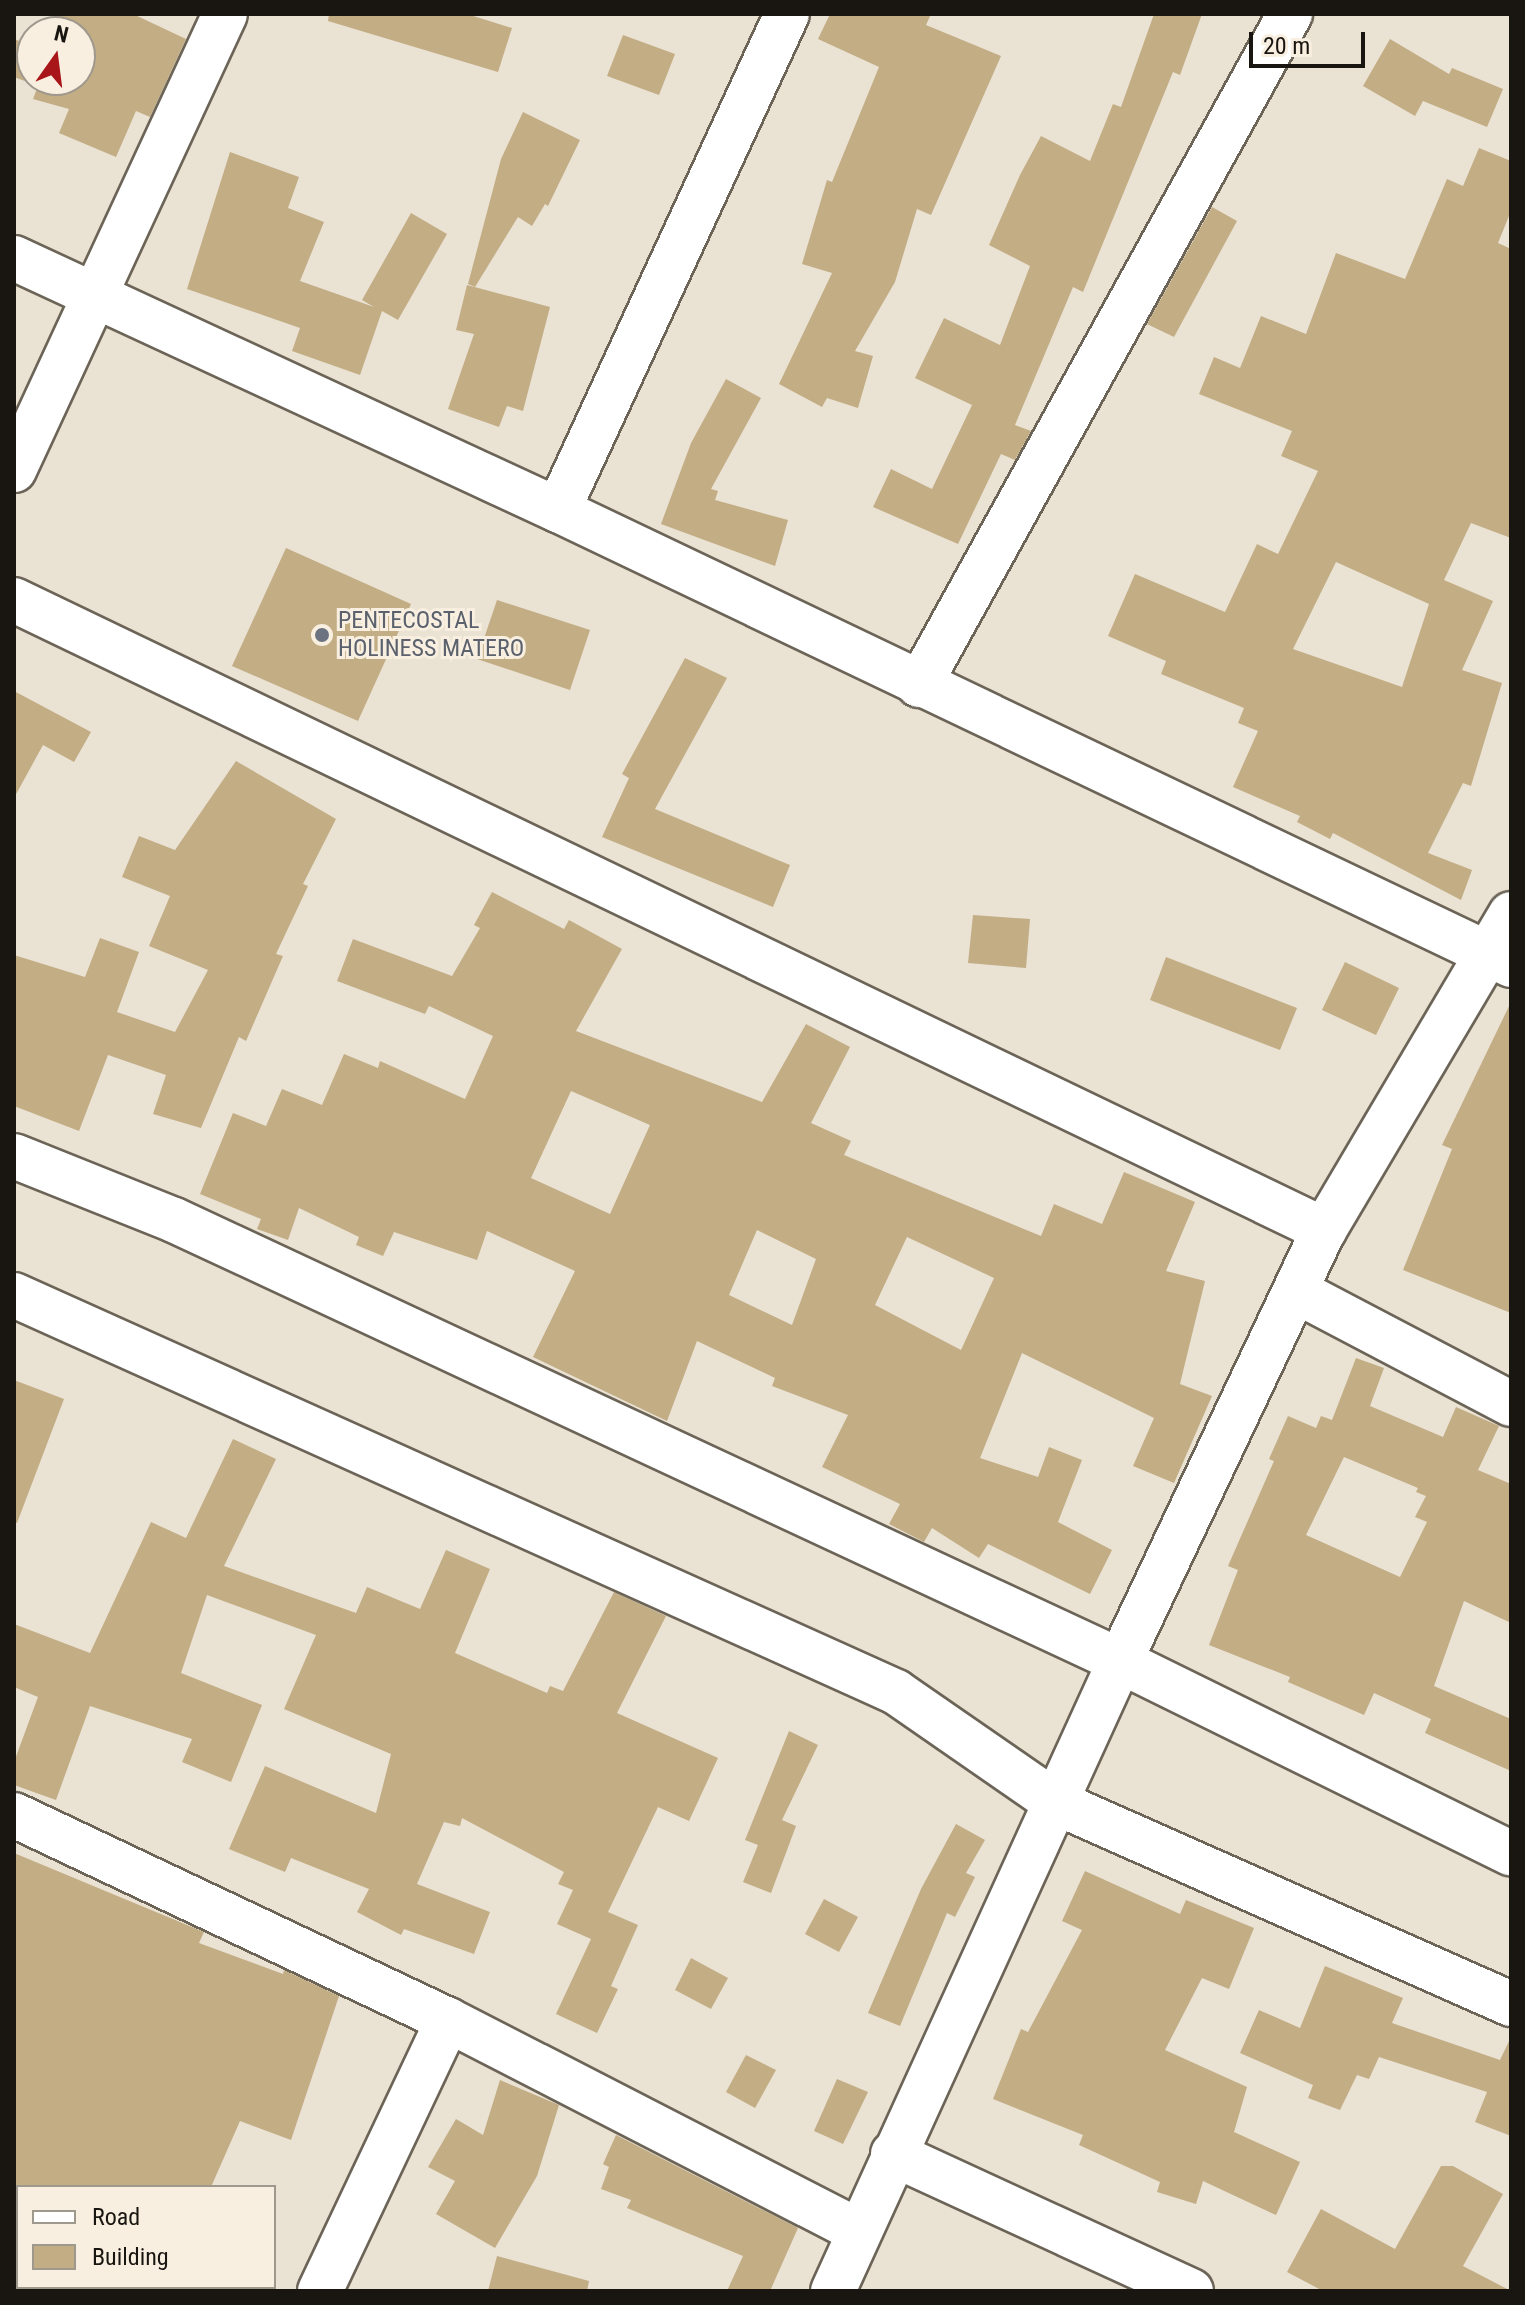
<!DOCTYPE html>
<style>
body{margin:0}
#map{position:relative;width:1525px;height:2305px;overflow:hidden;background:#eae2d3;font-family:"Roboto Condensed",sans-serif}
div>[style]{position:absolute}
.building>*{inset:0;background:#c3ad85}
.roads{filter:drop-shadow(2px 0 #6b6457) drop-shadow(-2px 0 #6b6457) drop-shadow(0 2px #6b6457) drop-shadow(0 -2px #6b6457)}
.street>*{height:44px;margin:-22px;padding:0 22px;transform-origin:22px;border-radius:22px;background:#fff}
.dots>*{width:22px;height:22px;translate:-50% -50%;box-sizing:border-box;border:4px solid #f8efe0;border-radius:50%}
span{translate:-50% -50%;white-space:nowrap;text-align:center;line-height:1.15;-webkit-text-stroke:6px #f8efe0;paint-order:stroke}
.worship-label{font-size:24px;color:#5b616d}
.left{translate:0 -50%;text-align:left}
.frame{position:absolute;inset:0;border:16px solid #191611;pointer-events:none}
.legend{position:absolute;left:16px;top:2185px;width:260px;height:104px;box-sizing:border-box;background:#f8efe0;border:2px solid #9f988d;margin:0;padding:10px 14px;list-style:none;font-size:24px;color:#191611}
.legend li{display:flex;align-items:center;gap:16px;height:40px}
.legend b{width:40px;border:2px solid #9f988d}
.north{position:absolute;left:16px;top:16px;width:80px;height:80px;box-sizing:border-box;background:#f8efe0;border:2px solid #9f988d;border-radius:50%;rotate:14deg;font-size:22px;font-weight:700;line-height:32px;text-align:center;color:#191611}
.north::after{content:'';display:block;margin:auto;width:28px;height:36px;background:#a91619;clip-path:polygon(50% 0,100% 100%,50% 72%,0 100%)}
.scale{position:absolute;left:1249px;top:32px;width:116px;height:36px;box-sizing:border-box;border:4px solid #191611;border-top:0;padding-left:10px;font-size:24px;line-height:28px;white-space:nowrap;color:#191611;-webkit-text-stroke:6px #f8efe0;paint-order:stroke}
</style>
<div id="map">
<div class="building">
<div style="clip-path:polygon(58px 14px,133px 14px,186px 39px,150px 117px,136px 111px,116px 157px,59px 133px,69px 109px,33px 99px,38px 86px,14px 77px,14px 39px,32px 46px,32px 80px,80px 80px,80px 32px,52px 32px)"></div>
<div style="clip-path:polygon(329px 14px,467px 14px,512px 28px,498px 72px,328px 21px)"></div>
<div style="clip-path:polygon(830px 14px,931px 14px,926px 25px,1001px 56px,931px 215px,917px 209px,895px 282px,855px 351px,873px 356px,858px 408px,827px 398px,822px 407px,779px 384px,832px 273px,802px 264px,827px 180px,832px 182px,879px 67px,818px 39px)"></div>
<div style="clip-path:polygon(1154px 14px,1202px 14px,1180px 75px,1173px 72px,1083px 292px,1073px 287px,1015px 425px,1031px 431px,1015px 460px,1001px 454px,958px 544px,873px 507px,891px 469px,932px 489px,972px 405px,915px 378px,944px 318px,1000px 345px,1030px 266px,989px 245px,1020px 175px,1041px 136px,1090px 161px,1113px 104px,1121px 107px)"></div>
<div style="clip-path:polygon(623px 35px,675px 54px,659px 95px,607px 76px)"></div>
<div style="clip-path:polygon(1390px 39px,1449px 74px,1452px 68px,1503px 89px,1487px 127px,1423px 101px,1415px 116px,1363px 86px)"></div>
<div style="clip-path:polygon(523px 112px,580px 140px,548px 206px,545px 204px,532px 226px,518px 217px,475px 287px,468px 284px,501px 159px)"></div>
<div style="clip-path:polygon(evenodd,1479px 148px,1511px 161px,1511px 211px,1498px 243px,1511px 249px,1511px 538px,1471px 523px,1444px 580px,1493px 601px,1462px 670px,1502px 683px,1471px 786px,1463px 783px,1428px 853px,1472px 870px,1461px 900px,1333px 833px,1330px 839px,1297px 822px,1300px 816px,1233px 787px,1258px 731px,1238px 723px,1244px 708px,1161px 674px,1166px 661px,1108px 636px,1135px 574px,1225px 612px,1257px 544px,1278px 554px,1318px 471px,1281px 456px,1292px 431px,1199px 394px,1214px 357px,1240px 368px,1261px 316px,1306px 334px,1336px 253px,1405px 279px,1447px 179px,1463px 186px,1479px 148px,1336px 562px,1429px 604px,1402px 687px,1293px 649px,1336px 562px)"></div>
<div style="clip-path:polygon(230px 152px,299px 177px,288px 208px,324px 222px,300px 281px,374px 307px,362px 300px,411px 213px,447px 234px,398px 320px,382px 311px,360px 375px,292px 351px,300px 328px,187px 289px)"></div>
<div style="clip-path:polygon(1212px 207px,1237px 221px,1174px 337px,1147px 324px)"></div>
<div style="clip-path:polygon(467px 285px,550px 307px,523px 411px,507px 406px,499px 427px,448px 409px,474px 334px,456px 330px)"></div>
<div style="clip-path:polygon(726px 379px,761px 398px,711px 489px,718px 491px,715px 500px,788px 520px,775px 566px,661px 524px,691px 443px)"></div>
<div style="clip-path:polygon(286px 548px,411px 604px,358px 721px,232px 666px)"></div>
<div style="clip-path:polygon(497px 600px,590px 630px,570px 690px,477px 659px)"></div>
<div style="clip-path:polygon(685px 658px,727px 678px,655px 809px,790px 865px,773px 907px,602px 837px,629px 778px,622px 774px)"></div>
<div style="clip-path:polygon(14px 691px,91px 732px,74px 762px,43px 745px,14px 798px)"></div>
<div style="clip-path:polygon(236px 761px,336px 819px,303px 884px,308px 886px,276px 954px,283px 956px,246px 1041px,239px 1037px,201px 1128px,153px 1114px,166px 1075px,108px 1055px,79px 1131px,14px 1106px,14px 955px,85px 977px,100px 938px,139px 952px,117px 1012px,175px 1032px,208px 970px,149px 946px,170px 896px,122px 877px,139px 836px,175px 850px)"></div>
<div style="clip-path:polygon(evenodd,492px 892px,564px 929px,569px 920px,622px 949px,576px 1031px,762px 1102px,806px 1024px,850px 1047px,811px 1123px,851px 1141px,844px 1155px,1041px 1236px,1054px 1204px,1102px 1224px,1124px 1172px,1195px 1202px,1166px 1271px,1205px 1281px,1180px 1384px,1212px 1396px,1174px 1483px,1133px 1466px,1154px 1418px,1022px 1353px,980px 1458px,1038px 1477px,1049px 1447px,1082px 1460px,1058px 1522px,1112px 1550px,1090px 1594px,988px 1544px,979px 1558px,932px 1528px,924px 1542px,889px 1524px,900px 1504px,822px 1467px,848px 1415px,772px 1386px,775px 1378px,697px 1341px,667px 1421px,533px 1357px,575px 1271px,487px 1231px,477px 1260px,394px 1232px,383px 1256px,356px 1245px,359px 1237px,299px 1208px,288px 1240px,257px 1229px,261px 1219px,200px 1194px,233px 1113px,266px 1126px,282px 1089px,322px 1105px,344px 1054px,378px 1068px,380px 1061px,465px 1099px,493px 1036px,429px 1006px,425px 1014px,337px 981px,353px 939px,452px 976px,480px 928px,474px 925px,492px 892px,571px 1091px,650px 1125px,610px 1214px,531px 1178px,571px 1091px,492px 892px,757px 1230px,816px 1259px,792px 1325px,729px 1295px,757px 1230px,492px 892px,907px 1237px,994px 1278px,961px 1350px,875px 1305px,907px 1237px)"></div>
<div style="clip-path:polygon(973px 915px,1030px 919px,1026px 968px,968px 963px)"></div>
<div style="clip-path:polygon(1166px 957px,1297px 1008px,1280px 1050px,1150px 1000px)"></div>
<div style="clip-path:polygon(1345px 962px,1399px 988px,1376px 1035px,1322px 1010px)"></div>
<div style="clip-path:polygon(1511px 1002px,1511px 1313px,1403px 1270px,1452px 1149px,1442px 1145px)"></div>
<div style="clip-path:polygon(evenodd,1356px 1358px,1384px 1368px,1370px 1406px,1443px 1437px,1456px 1407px,1499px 1426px,1478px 1470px,1511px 1484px,1511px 1623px,1464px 1601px,1434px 1686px,1511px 1719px,1511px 1771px,1425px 1733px,1431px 1719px,1374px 1693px,1364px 1715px,1288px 1682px,1290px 1677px,1209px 1645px,1238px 1570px,1228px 1566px,1274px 1461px,1269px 1459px,1288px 1416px,1316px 1428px,1321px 1416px,1332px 1420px,1356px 1358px,1344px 1457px,1418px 1488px,1416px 1492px,1426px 1496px,1415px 1517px,1427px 1522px,1400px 1577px,1306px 1535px,1344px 1457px)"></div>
<div style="clip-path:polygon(14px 1380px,64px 1399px,17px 1523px,14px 1522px)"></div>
<div style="clip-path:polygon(233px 1439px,276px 1459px,224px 1566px,356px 1613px,367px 1587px,420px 1609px,446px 1550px,490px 1569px,455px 1653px,547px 1693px,550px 1686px,563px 1691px,614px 1592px,666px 1616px,617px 1713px,718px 1758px,689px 1821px,658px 1807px,608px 1912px,638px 1925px,611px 1986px,618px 1989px,597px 2033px,556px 2014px,591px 1939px,557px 1924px,573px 1890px,558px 1884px,564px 1872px,462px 1818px,460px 1826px,444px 1822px,417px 1884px,490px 1912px,474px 1954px,404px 1929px,401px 1935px,357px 1912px,369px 1889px,291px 1858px,285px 1872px,229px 1849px,265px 1766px,376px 1813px,391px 1754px,284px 1709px,316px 1635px,207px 1595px,181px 1673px,262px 1705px,231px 1782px,182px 1762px,192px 1739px,90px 1706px,56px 1800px,14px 1785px,14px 1762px,38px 1697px,14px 1687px,14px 1624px,90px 1653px,151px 1522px,186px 1538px)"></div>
<div style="clip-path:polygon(789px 1731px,818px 1745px,782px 1820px,796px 1826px,771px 1893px,743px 1882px,758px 1845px,745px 1840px)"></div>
<div style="clip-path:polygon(956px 1824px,985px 1840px,966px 1873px,975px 1877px,955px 1917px,947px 1913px,900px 2026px,868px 2013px,921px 1889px)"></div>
<div style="clip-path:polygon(14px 1853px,204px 1932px,199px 1943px,283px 1974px,284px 1970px,339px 1996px,291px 2140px,240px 2121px,211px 2187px,14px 2187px)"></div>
<div style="clip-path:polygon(1085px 1871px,1180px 1914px,1186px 1900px,1254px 1928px,1229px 1989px,1202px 1978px,1165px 2050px,1247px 2087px,1234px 2132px,1300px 2162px,1276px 2215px,1203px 2181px,1196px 2204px,1157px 2192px,1160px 2182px,1079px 2145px,1083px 2135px,993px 2099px,1021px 2029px,1028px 2032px,1082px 1930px,1062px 1921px)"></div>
<div style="clip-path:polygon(824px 1899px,858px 1917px,839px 1952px,805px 1934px)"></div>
<div style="clip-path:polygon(691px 1958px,728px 1978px,711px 2009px,675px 1990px)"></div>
<div style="clip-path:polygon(1325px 1966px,1403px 1998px,1392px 2023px,1500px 2060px,1511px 2037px,1511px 2136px,1475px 2122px,1487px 2092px,1379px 2057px,1369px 2079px,1357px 2075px,1340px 2110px,1308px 2098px,1313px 2085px,1240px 2053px,1259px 2010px,1300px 2028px)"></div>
<div style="clip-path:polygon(746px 2055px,776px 2070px,755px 2108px,726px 2092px)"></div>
<div style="clip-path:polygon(837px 2079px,868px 2092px,843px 2144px,814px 2131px)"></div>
<div style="clip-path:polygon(500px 2080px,559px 2105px,537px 2176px,495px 2248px,436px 2214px,455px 2181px,428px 2167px,456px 2119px,483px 2135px)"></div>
<div style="clip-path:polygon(616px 2135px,798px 2228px,770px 2291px,727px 2291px,743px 2256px,627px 2208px,631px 2200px,601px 2189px,609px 2167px,603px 2164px)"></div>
<div style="clip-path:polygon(1441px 2166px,1453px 2166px,1503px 2194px,1463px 2266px,1511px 2291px,1323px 2291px,1287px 2272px,1321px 2209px,1395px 2249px)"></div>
<div style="clip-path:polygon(497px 2256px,589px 2281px,587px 2291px,488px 2291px)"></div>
</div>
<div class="roads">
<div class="street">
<div style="left:14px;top:258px;width:600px;rotate:24.86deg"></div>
<div style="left:558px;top:510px;width:1056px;rotate:25.52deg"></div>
<div style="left:14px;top:470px;width:502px;rotate:-65.17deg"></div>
<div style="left:558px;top:510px;width:546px;rotate:-65.22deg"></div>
<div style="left:14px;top:600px;width:1454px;rotate:25.68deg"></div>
<div style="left:919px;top:685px;width:767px;rotate:-61.06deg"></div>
<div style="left:14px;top:1156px;width:172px;rotate:21.8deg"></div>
<div style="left:174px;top:1220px;width:1044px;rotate:24.99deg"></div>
<div style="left:1120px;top:1661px;width:436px;rotate:26.2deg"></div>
<div style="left:1296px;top:1291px;width:243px;rotate:27.7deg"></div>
<div style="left:14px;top:1295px;width:967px;rotate:24.23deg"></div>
<div style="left:896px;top:1692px;width:193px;rotate:34.7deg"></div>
<div style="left:1055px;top:1802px;width:499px;rotate:23.9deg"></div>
<div style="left:14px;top:1815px;width:480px;rotate:25.3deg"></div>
<div style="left:448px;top:2020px;width:461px;rotate:27.2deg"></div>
<div style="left:893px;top:2154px;width:328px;rotate:24.7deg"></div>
<div style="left:320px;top:2291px;width:300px;rotate:-64.7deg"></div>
<div style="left:833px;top:2291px;width:692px;rotate:-65.51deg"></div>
<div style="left:1120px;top:1661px;width:477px;rotate:-64.7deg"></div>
<div style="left:1324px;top:1230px;width:367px;rotate:-59.4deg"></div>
</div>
</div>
<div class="dots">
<div style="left:322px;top:635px;background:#6b7280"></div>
</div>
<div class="worship-label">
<span class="left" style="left:338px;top:635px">PENTECOSTAL<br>HOLINESS MATERO</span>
</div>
<div class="frame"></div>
<ul class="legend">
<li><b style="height:10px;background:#fff"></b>Road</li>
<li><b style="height:22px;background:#c3ad85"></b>Building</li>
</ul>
<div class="north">N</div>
<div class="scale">20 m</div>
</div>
